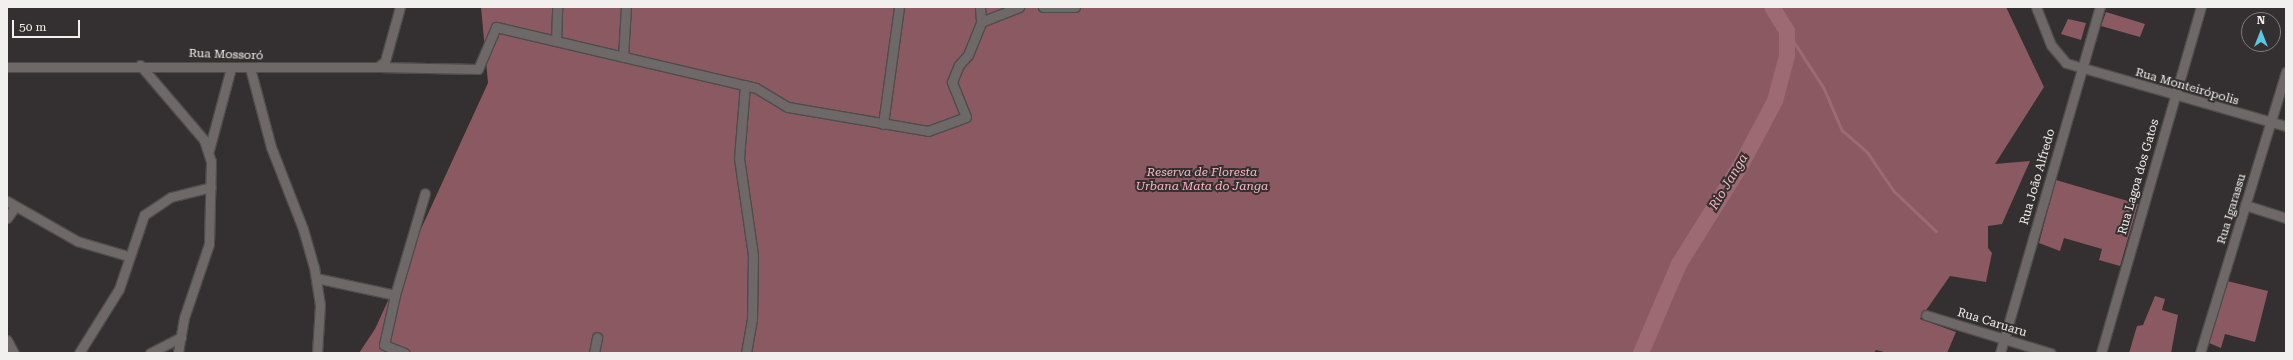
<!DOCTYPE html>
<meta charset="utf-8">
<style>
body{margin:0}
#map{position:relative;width:2293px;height:360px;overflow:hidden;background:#342f30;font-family:"Roboto Serif",serif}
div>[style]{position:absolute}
.forest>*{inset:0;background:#8b5962}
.stream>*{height:2.5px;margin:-1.25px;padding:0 1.25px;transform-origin:1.25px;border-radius:1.25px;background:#9d6a73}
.river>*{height:16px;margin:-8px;padding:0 8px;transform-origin:8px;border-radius:8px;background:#9d6a73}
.roads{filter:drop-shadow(1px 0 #4f4c4c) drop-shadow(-1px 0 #4f4c4c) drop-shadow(0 1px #4f4c4c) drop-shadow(0 -1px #4f4c4c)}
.minor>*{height:9px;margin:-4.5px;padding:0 4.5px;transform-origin:4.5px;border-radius:4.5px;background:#6e6869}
span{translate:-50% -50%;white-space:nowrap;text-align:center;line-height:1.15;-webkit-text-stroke:4px #342f30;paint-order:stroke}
.street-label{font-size:12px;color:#f2efef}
.park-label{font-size:12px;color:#f9b8c2;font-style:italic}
.water-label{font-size:13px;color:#fab9c3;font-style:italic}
.frame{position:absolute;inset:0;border:8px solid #f2efef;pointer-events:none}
.north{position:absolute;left:2241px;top:12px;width:40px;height:40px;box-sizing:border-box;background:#342f30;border:1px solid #807c7c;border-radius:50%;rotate:0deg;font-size:11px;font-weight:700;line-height:16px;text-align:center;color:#f2efef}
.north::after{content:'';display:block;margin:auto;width:14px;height:18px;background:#5ac8e5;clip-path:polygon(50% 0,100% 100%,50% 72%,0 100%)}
.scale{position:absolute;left:12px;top:20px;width:68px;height:18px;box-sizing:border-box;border:2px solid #f2efef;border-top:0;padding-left:5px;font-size:12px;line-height:14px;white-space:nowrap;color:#f2efef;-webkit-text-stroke:3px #342f30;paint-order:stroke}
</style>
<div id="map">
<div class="forest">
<div style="clip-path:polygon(481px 7px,2006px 7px,2044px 87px,1995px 164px,2030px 161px,2002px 224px,1988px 226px,1988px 248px,1992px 253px,1986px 282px,1950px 276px,1920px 319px,1956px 332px,1947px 353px,1888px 353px,1876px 350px,1874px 353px,359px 353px,375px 329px,488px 83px)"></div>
<div style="clip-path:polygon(2106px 12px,2145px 24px,2140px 37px,2101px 26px)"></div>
<div style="clip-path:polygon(2068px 19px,2086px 23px,2081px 40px,2061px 34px)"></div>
<div style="clip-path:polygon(2056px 180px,2138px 204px,2120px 266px,2099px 260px,2102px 249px,2064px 238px,2060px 251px,2039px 243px)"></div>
<div style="clip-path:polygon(2227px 281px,2268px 291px,2255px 342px,2225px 334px,2221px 348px,2209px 343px)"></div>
<div style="clip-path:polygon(2155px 296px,2165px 299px,2162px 310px,2178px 315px,2171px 353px,2129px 353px,2137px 326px,2143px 325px)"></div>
</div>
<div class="stream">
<div style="left:1787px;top:31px;width:68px;rotate:57deg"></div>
<div style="left:1824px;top:88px;width:46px;rotate:66.8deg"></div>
<div style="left:1842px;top:130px;width:35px;rotate:41deg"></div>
<div style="left:1868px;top:153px;width:46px;rotate:55.6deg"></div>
<div style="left:1894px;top:191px;width:58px;rotate:43.6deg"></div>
</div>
<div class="river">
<div style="left:1641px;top:353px;width:97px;rotate:-66.9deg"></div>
<div style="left:1679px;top:264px;width:119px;rotate:-58deg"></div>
<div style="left:1742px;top:163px;width:70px;rotate:-62deg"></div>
<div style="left:1775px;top:101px;width:47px;rotate:-75.1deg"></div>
<div style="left:1787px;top:56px;width:25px;rotate:-90deg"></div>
<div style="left:1787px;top:31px;width:28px;rotate:-122deg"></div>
</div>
<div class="roads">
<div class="minor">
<div style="left:980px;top:7px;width:15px;rotate:86deg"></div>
<div style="left:1043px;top:7px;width:32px"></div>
<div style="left:2036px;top:7px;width:41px;rotate:68.5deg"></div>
<div style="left:2051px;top:45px;width:23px;rotate:50deg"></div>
<div style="left:2066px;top:63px;width:229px;rotate:16deg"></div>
<div style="left:556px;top:41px;width:34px;rotate:-88deg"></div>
<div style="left:623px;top:57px;width:50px;rotate:-86.6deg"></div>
<div style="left:140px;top:65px;width:99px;rotate:49.5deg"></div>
<div style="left:204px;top:140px;width:22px;rotate:72deg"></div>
<div style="left:211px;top:161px;width:83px;rotate:91.4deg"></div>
<div style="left:209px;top:244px;width:78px;rotate:108.7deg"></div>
<div style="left:184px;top:318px;width:36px;rotate:100deg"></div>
<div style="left:7px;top:67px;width:371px"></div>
<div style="left:378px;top:67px;width:9px;rotate:-41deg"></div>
<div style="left:385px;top:61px;width:56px;rotate:-74.5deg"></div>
<div style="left:378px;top:67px;width:100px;rotate:1.1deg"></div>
<div style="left:478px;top:69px;width:46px;rotate:-66.8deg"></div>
<div style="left:496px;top:27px;width:267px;rotate:13.2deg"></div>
<div style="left:756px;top:88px;width:37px;rotate:31deg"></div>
<div style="left:788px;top:107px;width:142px;rotate:9.7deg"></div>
<div style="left:928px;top:131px;width:40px;rotate:-20.2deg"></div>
<div style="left:966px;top:117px;width:38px;rotate:-112deg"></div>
<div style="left:952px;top:82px;width:18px;rotate:-68deg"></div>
<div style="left:959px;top:65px;width:13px;rotate:-48deg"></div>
<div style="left:968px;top:55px;width:35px;rotate:-68deg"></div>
<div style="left:981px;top:22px;width:41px;rotate:-21.5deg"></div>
<div style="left:250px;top:68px;width:82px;rotate:75.1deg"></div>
<div style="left:271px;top:147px;width:88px;rotate:68.7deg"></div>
<div style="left:303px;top:229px;width:40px;rotate:74deg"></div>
<div style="left:314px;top:267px;width:38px;rotate:81deg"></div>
<div style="left:320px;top:305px;width:48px;rotate:93.6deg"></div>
<div style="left:745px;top:85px;width:73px;rotate:94.7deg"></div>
<div style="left:739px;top:158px;width:98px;rotate:81.8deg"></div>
<div style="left:753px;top:255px;width:64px;rotate:90.9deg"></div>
<div style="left:752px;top:319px;width:35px;rotate:100deg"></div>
<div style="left:883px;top:124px;width:118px;rotate:-82.2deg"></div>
<div style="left:209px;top:150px;width:85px;rotate:-75deg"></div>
<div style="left:7px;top:201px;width:81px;rotate:29.7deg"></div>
<div style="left:77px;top:241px;width:53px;rotate:16.4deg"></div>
<div style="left:2245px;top:205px;width:43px;rotate:17.6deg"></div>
<div style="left:7px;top:218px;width:14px;rotate:-54deg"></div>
<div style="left:316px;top:278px;width:81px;rotate:12.1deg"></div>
<div style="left:395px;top:295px;width:51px;rotate:102.4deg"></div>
<div style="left:384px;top:345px;width:22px;rotate:21deg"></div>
<div style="left:395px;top:295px;width:106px;rotate:-73.6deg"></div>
<div style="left:1926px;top:315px;width:130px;rotate:17deg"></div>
<div style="left:7px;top:340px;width:15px;rotate:62deg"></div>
<div style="left:79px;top:353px;width:75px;rotate:-58deg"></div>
<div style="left:119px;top:289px;width:78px;rotate:-71.3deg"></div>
<div style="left:144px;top:215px;width:32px;rotate:-34deg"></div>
<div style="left:171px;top:197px;width:41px;rotate:-14deg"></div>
<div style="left:150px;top:353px;width:35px;rotate:-27deg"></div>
<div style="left:594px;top:353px;width:16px;rotate:-79deg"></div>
<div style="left:2000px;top:353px;width:360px;rotate:-73.9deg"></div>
<div style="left:2101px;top:353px;width:360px;rotate:-73.9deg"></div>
<div style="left:2200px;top:353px;width:294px;rotate:-73deg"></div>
</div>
</div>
<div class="street-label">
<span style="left:226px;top:55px;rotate:2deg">Rua Mossoró</span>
<span style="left:2187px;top:87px;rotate:16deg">Rua Monteirópolis</span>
<span style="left:2038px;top:177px;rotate:-74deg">Rua João Alfredo</span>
<span style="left:2139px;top:177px;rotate:-74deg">Rua Lagoa dos Gatos</span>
<span style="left:2232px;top:209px;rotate:-73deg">Rua Igarassu</span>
<span style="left:1992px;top:323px;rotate:17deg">Rua Caruaru</span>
</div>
<div class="park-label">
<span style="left:1202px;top:180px">Reserva de Floresta<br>Urbana Mata do Janga</span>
</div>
<div class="water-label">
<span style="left:1729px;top:182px;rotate:-59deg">Rio Janga</span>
</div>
<div class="frame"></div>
<div class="north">N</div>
<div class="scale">50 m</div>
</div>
